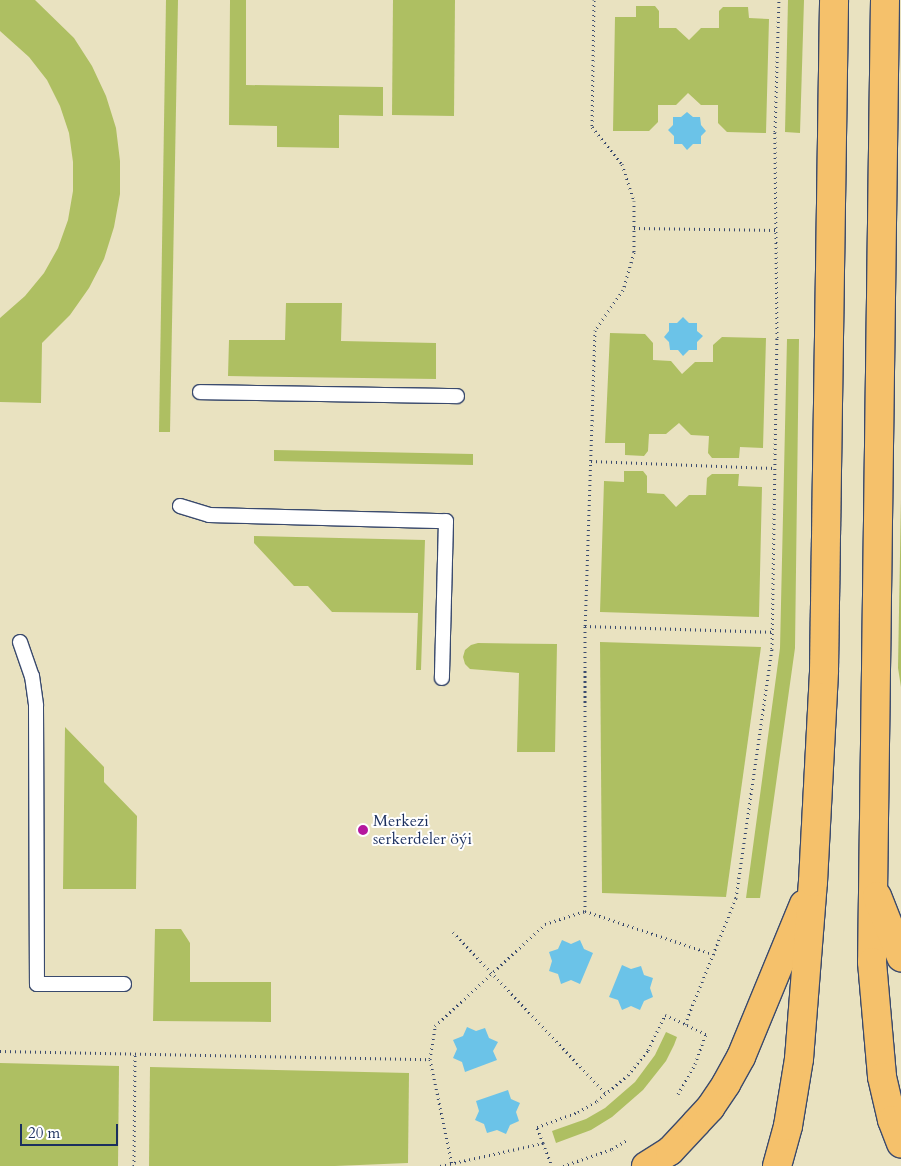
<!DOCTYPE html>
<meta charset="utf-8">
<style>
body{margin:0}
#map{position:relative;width:901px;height:1166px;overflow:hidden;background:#e9e2c0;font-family:Cardo,serif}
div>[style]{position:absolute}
.green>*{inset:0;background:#aebf62}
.water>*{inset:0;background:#6bc3e8}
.path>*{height:3px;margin-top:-1.5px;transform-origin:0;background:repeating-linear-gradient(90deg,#3a4a6d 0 1px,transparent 0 5px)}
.roads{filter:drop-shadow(1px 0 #3a4a6d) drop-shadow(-1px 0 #3a4a6d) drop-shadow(0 1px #3a4a6d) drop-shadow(0 -1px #3a4a6d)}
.lane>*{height:14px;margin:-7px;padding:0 7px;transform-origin:7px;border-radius:7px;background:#fff}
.primary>*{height:28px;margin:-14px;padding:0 14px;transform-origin:14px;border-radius:14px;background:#f5c16b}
.dots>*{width:14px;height:14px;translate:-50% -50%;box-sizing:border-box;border:2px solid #fff;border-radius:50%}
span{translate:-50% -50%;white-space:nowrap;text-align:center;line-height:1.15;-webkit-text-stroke:4px #fff;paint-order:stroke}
.poi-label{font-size:16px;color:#1b2f5e}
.left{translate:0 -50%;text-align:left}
.scale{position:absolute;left:20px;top:1124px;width:98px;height:22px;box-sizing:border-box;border:2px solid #1b2f5e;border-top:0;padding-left:6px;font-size:15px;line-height:18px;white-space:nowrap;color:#1b2f5e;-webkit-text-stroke:4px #fff;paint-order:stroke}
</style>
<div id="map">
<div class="green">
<div style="clip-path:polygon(0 0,35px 0,74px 38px,92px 66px,106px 96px,116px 128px,120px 161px,120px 194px,114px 227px,104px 259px,89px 288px,70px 315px,42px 343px,41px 403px,0 402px,0 318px,25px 296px,44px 273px,58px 248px,68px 220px,73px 191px,73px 162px,69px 133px,60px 106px,47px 80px,29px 57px,0 31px)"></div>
<div style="clip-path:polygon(166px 0,178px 0,170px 432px,159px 432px)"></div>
<div style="clip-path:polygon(230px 0,246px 0,246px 85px,383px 87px,383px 116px,339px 115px,339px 148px,277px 147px,277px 126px,229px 125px)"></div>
<div style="clip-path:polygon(393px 0,455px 0,454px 116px,392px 115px)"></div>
<div style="clip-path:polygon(788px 0,804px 0,800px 133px,785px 132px)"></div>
<div style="clip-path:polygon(636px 6px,655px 6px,659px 11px,659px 28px,676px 28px,689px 40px,701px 28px,719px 28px,719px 11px,723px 7px,748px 7px,749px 18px,769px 19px,766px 133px,727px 132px,718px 123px,718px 105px,701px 105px,688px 93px,676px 105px,658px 105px,658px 122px,649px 131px,613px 131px,615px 17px,636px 17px)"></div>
<div style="clip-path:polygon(286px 303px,342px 303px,341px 341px,436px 343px,436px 379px,228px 376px,229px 340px,285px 340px)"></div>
<div style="clip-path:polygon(610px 333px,645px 334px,653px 343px,653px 360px,671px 361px,682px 374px,695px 362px,713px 362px,713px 345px,722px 337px,766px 338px,763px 448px,740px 447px,739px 458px,712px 458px,708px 453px,709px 436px,691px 435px,679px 423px,666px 434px,649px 434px,648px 451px,644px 456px,625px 455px,625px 443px,605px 443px)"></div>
<div style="clip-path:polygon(787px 339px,799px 339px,795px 648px,760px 898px,746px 898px,780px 648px)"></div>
<div style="clip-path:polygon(274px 450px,473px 454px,473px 465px,274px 461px)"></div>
<div style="clip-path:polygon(624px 471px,643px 471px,647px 476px,647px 493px,664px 494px,676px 507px,689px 495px,706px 495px,707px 478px,712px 474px,739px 474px,738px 486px,762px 487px,759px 617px,600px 612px,604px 481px,624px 482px)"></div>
<div style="clip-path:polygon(901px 499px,901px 687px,898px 668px)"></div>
<div style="clip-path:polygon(254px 536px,425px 540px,421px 670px,416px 670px,418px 613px,332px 612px,308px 586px,294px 586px,254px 543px)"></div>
<div style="clip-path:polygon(600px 642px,761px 647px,726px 897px,602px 893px)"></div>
<div style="clip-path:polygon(478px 643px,557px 644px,555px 752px,517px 752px,519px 673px,470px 669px,465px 664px,463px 657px,465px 650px,471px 645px)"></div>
<div style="clip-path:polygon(65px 727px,104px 767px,104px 782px,137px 816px,136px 889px,63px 889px)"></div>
<div style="clip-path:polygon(155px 929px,181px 929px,190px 943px,190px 982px,271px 982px,271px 1022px,153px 1021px)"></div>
<div style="clip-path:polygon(666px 1032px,677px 1037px,674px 1045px,666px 1061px,643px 1090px,612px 1117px,591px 1130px,556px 1143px,552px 1131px,586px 1119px,605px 1108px,635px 1082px,655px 1055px)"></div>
<div style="clip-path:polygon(0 1063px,119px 1066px,118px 1166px,0 1166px)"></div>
<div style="clip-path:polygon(150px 1067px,409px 1073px,408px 1163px,335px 1166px,149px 1166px)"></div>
</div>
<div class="water">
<div style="clip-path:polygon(687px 112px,693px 117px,700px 117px,701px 125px,706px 131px,701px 136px,701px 144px,693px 144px,687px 150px,682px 144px,674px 144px,674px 136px,668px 130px,673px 125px,673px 117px,681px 117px)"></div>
<div style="clip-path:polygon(683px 317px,689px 323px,697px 323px,697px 331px,703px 336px,697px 342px,697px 350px,689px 350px,683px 356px,678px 350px,670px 350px,669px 342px,664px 337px,669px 331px,669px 323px,677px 323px)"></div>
<div style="clip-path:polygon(562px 940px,571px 944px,580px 940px,584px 949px,593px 953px,580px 984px,571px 980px,561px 984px,558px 974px,549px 971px,552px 961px,549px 952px,558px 949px)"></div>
<div style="clip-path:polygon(622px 965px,631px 969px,641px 966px,644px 975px,653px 978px,650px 988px,653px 997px,644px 1001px,640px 1010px,631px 1006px,622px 1010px,618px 1000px,609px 997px)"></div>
<div style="clip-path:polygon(467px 1027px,476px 1031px,485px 1028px,489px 1038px,498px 1042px,493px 1051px,497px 1060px,465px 1072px,462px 1062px,453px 1058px,457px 1049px,453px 1040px,463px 1036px)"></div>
<div style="clip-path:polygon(508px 1090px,511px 1099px,520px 1103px,516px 1112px,519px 1121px,510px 1125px,506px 1134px,497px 1130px,487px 1133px,484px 1124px,475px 1120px,479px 1111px,476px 1101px)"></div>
</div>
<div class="path">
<div style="left:594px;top:0;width:127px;rotate:90.9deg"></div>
<div style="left:592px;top:127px;width:48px;rotate:51deg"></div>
<div style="left:622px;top:164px;width:39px;rotate:72deg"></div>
<div style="left:634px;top:201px;width:51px;rotate:90deg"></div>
<div style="left:634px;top:252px;width:40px;rotate:106deg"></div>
<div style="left:623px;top:290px;width:49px;rotate:125deg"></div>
<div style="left:595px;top:330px;width:296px;rotate:91.9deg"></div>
<div style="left:585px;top:626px;width:285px;rotate:90deg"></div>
<div style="left:585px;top:911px;width:135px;rotate:18.6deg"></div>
<div style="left:634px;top:228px;width:142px;rotate:0.8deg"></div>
<div style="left:591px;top:461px;width:183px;rotate:2.2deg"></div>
<div style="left:585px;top:626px;width:187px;rotate:1.8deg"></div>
<div style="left:453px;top:932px;width:223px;rotate:46.6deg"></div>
<div style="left:0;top:1051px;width:430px;rotate:1.1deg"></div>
<div style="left:430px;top:1059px;width:107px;rotate:78.2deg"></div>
<div style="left:430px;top:1059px;width:33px;rotate:-81deg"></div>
<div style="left:435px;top:1026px;width:150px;rotate:-42.8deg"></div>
<div style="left:545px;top:924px;width:42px;rotate:-18deg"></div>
<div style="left:678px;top:1094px;width:34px;rotate:-60deg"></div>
<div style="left:695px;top:1064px;width:32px;rotate:-70deg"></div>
<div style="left:706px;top:1034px;width:23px;rotate:-155deg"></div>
<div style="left:543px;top:1143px;width:25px;rotate:69deg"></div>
<div style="left:134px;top:1166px;width:112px;rotate:-89.5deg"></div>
<div style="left:440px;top:1166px;width:106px;rotate:-12.6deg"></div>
<div style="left:543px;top:1143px;width:17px;rotate:-111deg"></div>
<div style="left:537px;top:1127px;width:44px;rotate:-20.1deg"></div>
<div style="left:578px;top:1112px;width:22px;rotate:-30deg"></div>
<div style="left:597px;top:1101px;width:40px;rotate:-40deg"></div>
<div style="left:628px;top:1075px;width:32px;rotate:-51deg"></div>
<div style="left:648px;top:1050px;width:39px;rotate:-64deg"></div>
<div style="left:665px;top:1015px;width:22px;rotate:24deg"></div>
<div style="left:685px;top:1024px;width:136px;rotate:-68deg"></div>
<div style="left:736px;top:898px;width:252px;rotate:-81.8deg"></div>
<div style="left:772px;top:649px;width:311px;rotate:-89.1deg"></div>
<div style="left:777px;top:338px;width:206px;rotate:-90.6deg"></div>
<div style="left:775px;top:132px;width:132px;rotate:-88.3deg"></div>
<div style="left:563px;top:1166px;width:52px;rotate:-19.1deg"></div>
<div style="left:612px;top:1149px;width:17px;rotate:-31deg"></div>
</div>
<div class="roads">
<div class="lane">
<div style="left:200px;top:392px;width:257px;rotate:0.9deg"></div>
<div style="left:180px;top:506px;width:30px;rotate:17deg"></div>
<div style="left:209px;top:515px;width:237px;rotate:1.5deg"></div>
<div style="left:446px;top:521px;width:157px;rotate:91.5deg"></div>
<div style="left:20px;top:642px;width:36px;rotate:71deg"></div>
<div style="left:32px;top:676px;width:30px;rotate:82deg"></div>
<div style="left:36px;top:706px;width:278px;rotate:89.8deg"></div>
<div style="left:37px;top:984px;width:87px"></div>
</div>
<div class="primary">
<div style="left:885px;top:0;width:962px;rotate:90.77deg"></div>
<div style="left:872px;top:962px;width:115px;rotate:85deg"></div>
<div style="left:882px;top:1077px;width:44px;rotate:76.9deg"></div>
<div style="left:892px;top:1120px;width:25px;rotate:69deg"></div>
<div style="left:877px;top:896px;width:66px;rotate:68.5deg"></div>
<div style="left:646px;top:1166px;width:28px;rotate:-32deg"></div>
<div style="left:670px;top:1151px;width:38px;rotate:-47deg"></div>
<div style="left:696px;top:1123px;width:21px;rotate:-47deg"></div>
<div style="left:710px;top:1108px;width:29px;rotate:-56deg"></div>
<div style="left:726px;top:1084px;width:31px;rotate:-61deg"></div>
<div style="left:741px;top:1057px;width:165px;rotate:-67.6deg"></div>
<div style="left:777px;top:1166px;width:41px;rotate:-74.6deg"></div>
<div style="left:788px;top:1126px;width:68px;rotate:-80.7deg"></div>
<div style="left:799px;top:1059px;width:178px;rotate:-85.5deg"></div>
<div style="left:813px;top:882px;width:212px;rotate:-87deg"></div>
<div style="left:824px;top:670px;width:670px;rotate:-89.14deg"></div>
</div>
</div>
<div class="dots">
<div style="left:363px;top:830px;background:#b5179e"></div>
</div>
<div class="poi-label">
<span class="left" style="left:373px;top:830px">Merkezi<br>serkerdeler öýi</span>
</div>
<div class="scale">20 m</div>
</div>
